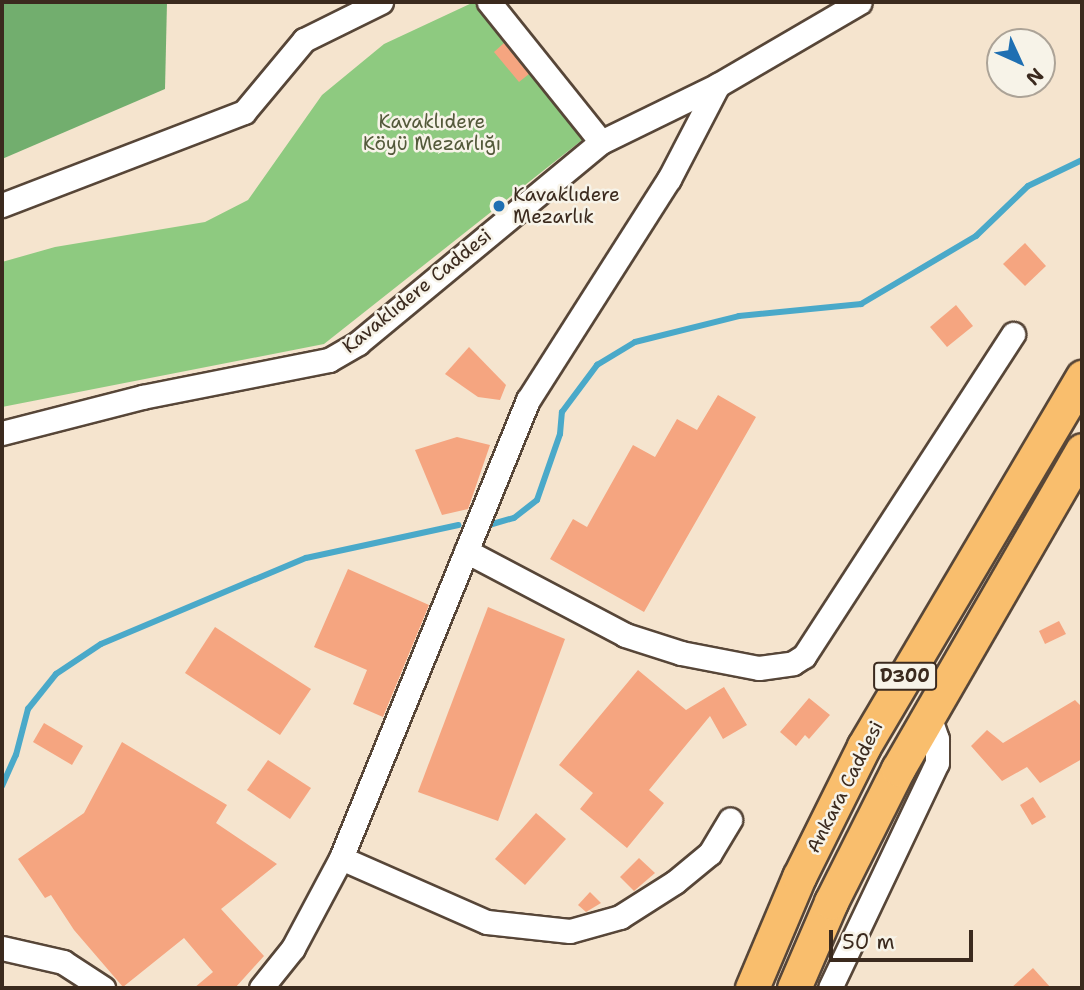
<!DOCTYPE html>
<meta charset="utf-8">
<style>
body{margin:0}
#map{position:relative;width:1084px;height:990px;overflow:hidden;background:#f5e4ce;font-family:"Shantell Sans",sans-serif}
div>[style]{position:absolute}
.green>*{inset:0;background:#8eca80}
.forest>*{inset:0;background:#72ae6e}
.stream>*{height:6px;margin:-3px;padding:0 3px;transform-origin:3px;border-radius:3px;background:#4aa9c9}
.building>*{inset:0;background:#f5a580}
.roads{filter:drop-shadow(2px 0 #574638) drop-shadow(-2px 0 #574638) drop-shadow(0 2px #574638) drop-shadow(0 -2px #574638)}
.minor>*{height:23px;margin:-11.5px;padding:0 11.5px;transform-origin:11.5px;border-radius:11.5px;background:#fff}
.highway>*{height:33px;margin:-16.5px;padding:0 16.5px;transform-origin:16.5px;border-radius:16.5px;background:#f9be6d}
.dots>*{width:19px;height:19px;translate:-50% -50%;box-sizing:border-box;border:4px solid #f7f3e8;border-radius:50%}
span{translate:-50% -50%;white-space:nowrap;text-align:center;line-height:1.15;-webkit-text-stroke:5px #f7f3e8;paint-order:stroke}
.shield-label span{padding:2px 5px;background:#f7f3e8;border:2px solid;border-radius:5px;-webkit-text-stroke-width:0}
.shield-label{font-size:18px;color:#3b2a1e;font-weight:700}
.park-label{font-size:19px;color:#545a3b}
.poi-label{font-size:19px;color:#3b2a1e}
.left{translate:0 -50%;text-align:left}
.street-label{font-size:19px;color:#3b2a1e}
.frame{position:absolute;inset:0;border:4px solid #3b2a1e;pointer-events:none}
.north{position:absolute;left:986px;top:28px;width:70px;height:70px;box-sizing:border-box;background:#f7f3e8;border:2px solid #aca397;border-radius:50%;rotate:135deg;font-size:19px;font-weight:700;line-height:28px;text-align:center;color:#3b2a1e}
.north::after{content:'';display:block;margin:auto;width:24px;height:32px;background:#1f6fb2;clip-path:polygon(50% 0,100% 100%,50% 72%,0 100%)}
.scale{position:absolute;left:829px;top:930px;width:144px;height:32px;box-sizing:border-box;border:4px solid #3b2a1e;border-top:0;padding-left:9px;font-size:21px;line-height:24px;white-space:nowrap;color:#3b2a1e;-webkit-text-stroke:5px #f7f3e8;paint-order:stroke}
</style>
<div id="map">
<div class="green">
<div style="clip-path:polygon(474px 2px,480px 2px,591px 133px,324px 344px,2px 407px,2px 262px,55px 247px,205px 222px,248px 200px,322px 95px,384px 44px)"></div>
</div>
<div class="forest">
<div style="clip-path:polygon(2px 2px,167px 2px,165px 89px,2px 159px)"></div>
</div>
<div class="stream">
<div style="left:489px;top:525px;width:26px;rotate:-16deg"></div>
<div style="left:514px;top:518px;width:29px;rotate:-38deg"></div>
<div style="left:537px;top:500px;width:70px;rotate:-70.8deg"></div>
<div style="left:560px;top:434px;width:22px;rotate:-85deg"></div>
<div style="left:562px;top:412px;width:59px;rotate:-53.3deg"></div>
<div style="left:597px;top:365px;width:44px;rotate:-31.2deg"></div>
<div style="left:635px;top:342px;width:107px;rotate:-14deg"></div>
<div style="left:739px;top:316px;width:123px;rotate:-5.6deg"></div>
<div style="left:861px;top:304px;width:134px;rotate:-30.6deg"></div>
<div style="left:976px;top:236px;width:72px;rotate:-43.9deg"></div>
<div style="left:1028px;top:186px;width:60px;rotate:-25.7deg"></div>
<div style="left:2px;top:786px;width:34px;rotate:-66deg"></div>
<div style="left:16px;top:755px;width:48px;rotate:-75.4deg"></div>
<div style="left:28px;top:709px;width:45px;rotate:-51.3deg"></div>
<div style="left:56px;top:674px;width:54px;rotate:-33.7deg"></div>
<div style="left:101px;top:644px;width:222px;rotate:-22.8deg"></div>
<div style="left:306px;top:558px;width:156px;rotate:-12.2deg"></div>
</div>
<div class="building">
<div style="clip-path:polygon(504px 43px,529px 74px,519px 82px,494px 52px)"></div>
<div style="clip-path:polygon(1025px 243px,1046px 266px,1025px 286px,1003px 264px)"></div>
<div style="clip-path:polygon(956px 305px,973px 326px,947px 347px,930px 327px)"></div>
<div style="clip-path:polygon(469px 347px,506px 385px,500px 400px,478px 397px,445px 374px)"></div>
<div style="clip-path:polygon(718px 395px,756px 417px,644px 612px,550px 559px,573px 519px,587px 527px,633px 445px,655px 457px,677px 419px,697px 430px)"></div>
<div style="clip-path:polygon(457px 437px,490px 445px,468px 509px,442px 515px,415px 450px)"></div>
<div style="clip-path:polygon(348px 569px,429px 605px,383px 717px,353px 704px,367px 670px,314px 647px)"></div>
<div style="clip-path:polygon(488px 607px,565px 639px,498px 821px,418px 792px)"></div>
<div style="clip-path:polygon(1059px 621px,1066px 634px,1045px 644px,1039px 631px)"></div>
<div style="clip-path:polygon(215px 627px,311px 689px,280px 735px,185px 673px)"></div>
<div style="clip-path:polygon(638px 670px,686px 710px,724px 687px,747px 725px,723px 739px,710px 716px,649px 790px,664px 803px,627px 848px,580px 809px,593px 793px,559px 765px)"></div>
<div style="clip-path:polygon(809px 698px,830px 715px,809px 739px,805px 735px,796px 746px,780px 732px)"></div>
<div style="clip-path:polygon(1075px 700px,1082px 707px,1082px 759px,1040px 783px,1027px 767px,1002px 781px,971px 746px,987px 730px,1003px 743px)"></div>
<div style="clip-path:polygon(44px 723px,83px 746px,72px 765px,33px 742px)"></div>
<div style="clip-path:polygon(122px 742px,227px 805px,216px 823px,277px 864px,221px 909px,264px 956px,235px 988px,194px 988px,213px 972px,184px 938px,123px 987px,74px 930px,51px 895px,45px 898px,18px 859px,84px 813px)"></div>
<div style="clip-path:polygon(268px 760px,311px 788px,290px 819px,247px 790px)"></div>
<div style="clip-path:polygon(1033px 797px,1046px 817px,1032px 825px,1020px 805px)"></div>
<div style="clip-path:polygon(536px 813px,566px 839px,525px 885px,495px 859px)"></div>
<div style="clip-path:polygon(639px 858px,655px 873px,634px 891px,620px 877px)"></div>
<div style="clip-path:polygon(590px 892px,601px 903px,586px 912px,578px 905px)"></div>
<div style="clip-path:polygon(1033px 968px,1051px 988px,1011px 988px)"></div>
</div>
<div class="roads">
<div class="minor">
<div style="left:489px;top:2px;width:179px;rotate:51.3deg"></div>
<div style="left:2px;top:205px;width:259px;rotate:-21deg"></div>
<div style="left:244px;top:112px;width:94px;rotate:-50.2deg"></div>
<div style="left:304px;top:40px;width:86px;rotate:-26.3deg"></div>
<div style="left:2px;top:433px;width:145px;rotate:-14.4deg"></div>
<div style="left:142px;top:397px;width:191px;rotate:-11.2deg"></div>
<div style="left:329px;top:360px;width:34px;rotate:-30deg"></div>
<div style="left:358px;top:343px;width:315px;rotate:-39.6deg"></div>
<div style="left:601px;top:142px;width:130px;rotate:-26deg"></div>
<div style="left:718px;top:85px;width:164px;rotate:-30.3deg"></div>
<div style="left:466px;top:551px;width:180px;rotate:27.8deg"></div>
<div style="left:625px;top:635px;width:59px;rotate:17.8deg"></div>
<div style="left:681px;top:653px;width:79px;rotate:10.9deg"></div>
<div style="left:759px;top:668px;width:34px;rotate:-8deg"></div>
<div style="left:793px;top:663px;width:13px;rotate:-32deg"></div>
<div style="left:804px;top:656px;width:384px;rotate:-57deg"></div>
<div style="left:341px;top:858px;width:159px;rotate:23.7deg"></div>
<div style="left:487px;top:922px;width:83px;rotate:6.2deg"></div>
<div style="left:570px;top:931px;width:52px;rotate:-15.6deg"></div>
<div style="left:620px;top:917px;width:65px;rotate:-32.5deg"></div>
<div style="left:675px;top:882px;width:45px;rotate:-39.6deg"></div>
<div style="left:710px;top:853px;width:39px;rotate:-59deg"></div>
<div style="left:2px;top:948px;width:63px;rotate:12.9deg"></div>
<div style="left:63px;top:962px;width:48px;rotate:33deg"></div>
<div style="left:261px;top:988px;width:51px;rotate:-51.3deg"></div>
<div style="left:293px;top:948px;width:102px;rotate:-61.9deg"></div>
<div style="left:341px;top:858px;width:495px;rotate:-67.8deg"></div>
<div style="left:528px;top:400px;width:262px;rotate:-57.5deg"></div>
<div style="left:669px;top:179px;width:106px;rotate:-62.5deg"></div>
<div style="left:830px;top:988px;width:249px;rotate:-64.6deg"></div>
<div style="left:937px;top:763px;width:24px;rotate:-90deg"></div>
<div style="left:937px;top:739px;width:24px;rotate:-109deg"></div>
</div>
<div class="highway">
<div style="left:752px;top:988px;width:121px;rotate:-67.1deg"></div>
<div style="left:799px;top:877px;width:146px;rotate:-63.6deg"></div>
<div style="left:864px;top:746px;width:429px;rotate:-59.4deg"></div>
<div style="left:794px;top:988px;width:94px;rotate:-66.7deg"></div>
<div style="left:831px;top:902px;width:149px;rotate:-63.3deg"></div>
<div style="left:898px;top:769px;width:368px;rotate:-60deg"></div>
</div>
</div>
<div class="dots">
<div style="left:499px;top:206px;background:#1f6fb2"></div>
</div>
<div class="shield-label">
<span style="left:905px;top:676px">D300</span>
</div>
<div class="park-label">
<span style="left:432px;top:133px">Kavaklıdere<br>Köyü Mezarlığı</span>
</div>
<div class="poi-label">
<span class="left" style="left:513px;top:206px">Kavaklıdere<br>Mezarlık</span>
</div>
<div class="street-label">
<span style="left:417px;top:291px;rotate:-39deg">Kavaklıdere Caddesi</span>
<span style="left:845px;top:787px;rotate:-63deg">Ankara Caddesi</span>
</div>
<div class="frame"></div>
<div class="north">N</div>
<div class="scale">50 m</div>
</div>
